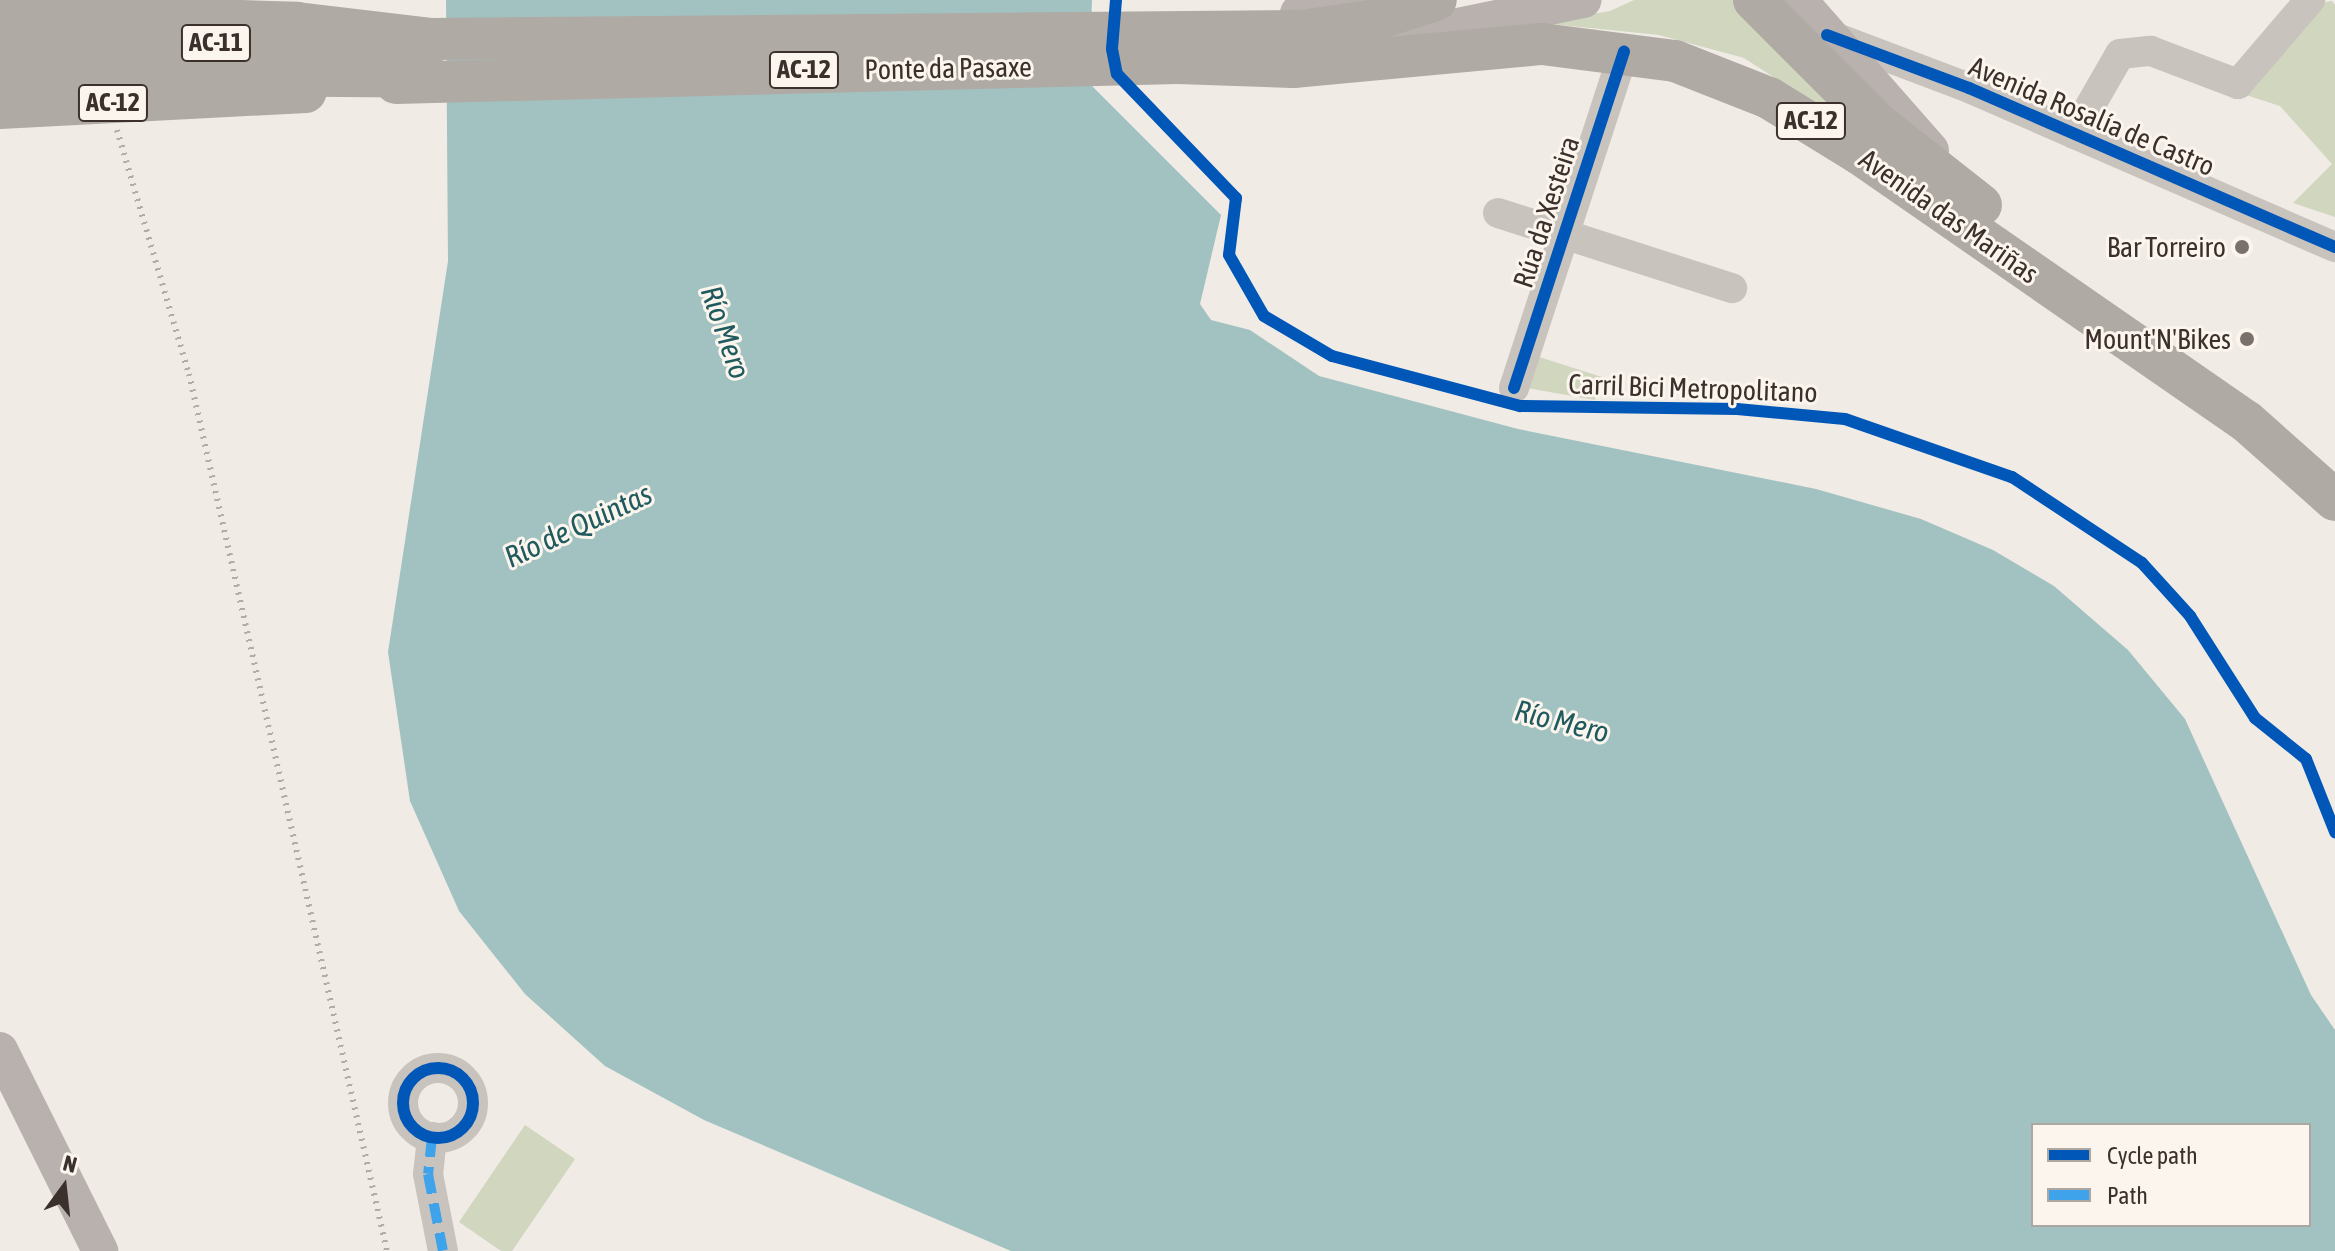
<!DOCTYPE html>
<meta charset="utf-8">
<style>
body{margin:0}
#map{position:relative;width:2335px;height:1251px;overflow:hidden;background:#f0ebe5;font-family:"Asap Condensed",sans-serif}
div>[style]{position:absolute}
.green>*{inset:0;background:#d1d6bf}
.water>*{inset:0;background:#a1c2c1}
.minor>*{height:30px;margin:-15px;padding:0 15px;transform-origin:15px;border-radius:15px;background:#c9c3be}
.minor>.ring{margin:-15px;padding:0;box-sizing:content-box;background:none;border:30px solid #c9c3be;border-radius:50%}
.major>*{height:36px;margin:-18px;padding:0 18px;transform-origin:18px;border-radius:18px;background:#b8b1ad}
.highway>*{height:42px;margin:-21px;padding:0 21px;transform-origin:21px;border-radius:21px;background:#afaaa4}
.rail>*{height:6px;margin-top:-3px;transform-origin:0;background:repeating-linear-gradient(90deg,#b1aca8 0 2px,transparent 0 8px)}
.highway-bridge>*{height:42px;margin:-21px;padding:0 21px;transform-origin:21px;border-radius:21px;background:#afaaa4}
.quiet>*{height:10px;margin-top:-5px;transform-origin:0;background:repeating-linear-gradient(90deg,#3fa3eb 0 20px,transparent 0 30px)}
.cycleway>*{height:12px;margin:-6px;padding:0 6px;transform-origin:6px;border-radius:6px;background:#0057b8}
.cycleway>.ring{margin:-6px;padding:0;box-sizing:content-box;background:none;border:12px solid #0057b8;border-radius:50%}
.dots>*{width:22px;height:22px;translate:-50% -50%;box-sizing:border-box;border:4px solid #fbf5ee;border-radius:50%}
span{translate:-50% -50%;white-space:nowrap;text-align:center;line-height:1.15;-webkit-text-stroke:6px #fbf5ee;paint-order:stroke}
.shield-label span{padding:2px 6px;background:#fbf5ee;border:2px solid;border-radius:6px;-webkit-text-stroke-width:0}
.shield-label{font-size:26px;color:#3b302b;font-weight:700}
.street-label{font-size:28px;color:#3b302b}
.poi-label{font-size:28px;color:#3b302b}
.right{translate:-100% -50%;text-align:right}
.water-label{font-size:30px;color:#1f5a5e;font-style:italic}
.legend{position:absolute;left:2031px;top:1123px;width:280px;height:104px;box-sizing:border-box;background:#fbf5ee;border:2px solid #aea6a0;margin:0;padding:10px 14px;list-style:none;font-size:24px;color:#3b302b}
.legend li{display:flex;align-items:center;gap:16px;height:40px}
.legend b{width:40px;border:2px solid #aea6a0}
.north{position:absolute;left:24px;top:1147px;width:80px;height:80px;-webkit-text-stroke:6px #fbf5ee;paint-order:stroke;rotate:15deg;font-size:22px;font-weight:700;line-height:32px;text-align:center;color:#3b302b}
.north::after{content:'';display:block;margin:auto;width:28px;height:36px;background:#3b302b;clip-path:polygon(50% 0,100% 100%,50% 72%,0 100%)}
</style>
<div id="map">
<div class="green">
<div style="clip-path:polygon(1634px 0,1735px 0,1879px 145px,1744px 58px,1659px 35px,1541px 23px,1610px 11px)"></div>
<div style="clip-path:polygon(2332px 1px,2335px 5px,2335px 217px,2293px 203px,2332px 164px,2280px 106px,2246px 95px,2315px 4px)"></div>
<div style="clip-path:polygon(1536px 356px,1602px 377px,1595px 400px,1527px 388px)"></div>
<div style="clip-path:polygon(525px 1125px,575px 1159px,512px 1251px,501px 1251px,459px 1222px)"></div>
</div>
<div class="water">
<div style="clip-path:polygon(evenodd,446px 0,1092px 0,1089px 83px,1221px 215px,1200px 304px,1211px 320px,1250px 330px,1319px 376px,1518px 429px,1816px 489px,1921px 519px,1993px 550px,2054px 586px,2128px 650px,2185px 719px,2311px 995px,2335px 1030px,2335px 1251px,1011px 1251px,704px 1120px,605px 1066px,525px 994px,459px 911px,410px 801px,388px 652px,448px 261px,446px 0,2033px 1125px,2309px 1125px,2309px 1225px,2033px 1225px,2033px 1125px)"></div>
</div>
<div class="minor">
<div style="left:1829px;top:35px;width:150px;rotate:20.7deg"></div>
<div style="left:1969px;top:88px;width:399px;rotate:23.5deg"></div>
<div style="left:2074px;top:134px;width:92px;rotate:-60.1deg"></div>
<div style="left:2120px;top:54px;width:31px;rotate:-6deg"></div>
<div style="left:2151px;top:51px;width:93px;rotate:20.8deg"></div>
<div style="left:2238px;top:84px;width:111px;rotate:-49.4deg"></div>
<div style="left:1498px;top:213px;width:246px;rotate:17.8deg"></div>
<div style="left:1514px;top:388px;width:354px;rotate:-71.9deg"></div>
<div class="ring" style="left:403px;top:1068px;width:40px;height:40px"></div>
<div style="left:432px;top:1137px;width:37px;rotate:96deg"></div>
<div style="left:428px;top:1174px;width:78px;rotate:79deg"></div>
</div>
<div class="major">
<div style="left:1799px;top:0;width:200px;rotate:48.7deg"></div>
<div style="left:1298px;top:13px;width:62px;rotate:-12deg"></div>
<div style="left:1371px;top:44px;width:217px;rotate:-11.7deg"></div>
<div style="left:0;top:1050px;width:225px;rotate:63.5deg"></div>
</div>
<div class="highway">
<div style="left:1754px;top:0;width:175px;rotate:45deg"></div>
<div style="left:1878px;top:124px;width:131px;rotate:38.2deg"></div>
<div style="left:0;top:13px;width:297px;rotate:1.9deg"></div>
<div style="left:297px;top:23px;width:136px;rotate:6.8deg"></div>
<div style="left:432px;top:39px;width:870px;rotate:-0.53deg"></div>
<div style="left:1302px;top:31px;width:69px;rotate:-8.4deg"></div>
<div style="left:1370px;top:21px;width:69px;rotate:-17.7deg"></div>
<div style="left:396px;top:83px;width:782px;rotate:-1.47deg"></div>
<div style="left:1178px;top:63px;width:115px;rotate:2deg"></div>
<div style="left:1293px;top:67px;width:250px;rotate:-5.3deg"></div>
<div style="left:1542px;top:44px;width:134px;rotate:7.3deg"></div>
<div style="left:1675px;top:61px;width:101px;rotate:21.5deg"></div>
<div style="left:1769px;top:98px;width:107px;rotate:31.6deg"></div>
<div style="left:1860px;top:154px;width:469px;rotate:34.7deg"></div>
<div style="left:2246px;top:421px;width:119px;rotate:41.6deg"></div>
<div style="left:0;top:108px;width:306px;rotate:-3deg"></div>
</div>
<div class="rail">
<div style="left:117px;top:130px;width:254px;rotate:73.6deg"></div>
<div style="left:189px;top:374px;width:899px;rotate:77.28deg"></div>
</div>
<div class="highway-bridge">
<div style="left:0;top:41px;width:364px;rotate:0.6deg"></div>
<div style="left:364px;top:45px;width:68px;rotate:-5deg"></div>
<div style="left:0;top:73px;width:430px;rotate:0.5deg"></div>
</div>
<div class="quiet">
<div style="left:432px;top:1137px;width:37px;rotate:96deg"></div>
<div style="left:428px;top:1174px;width:78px;rotate:79deg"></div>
</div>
<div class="cycleway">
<div style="left:1116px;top:0;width:49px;rotate:94.7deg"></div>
<div style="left:1112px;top:49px;width:25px;rotate:79deg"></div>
<div style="left:1117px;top:74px;width:172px;rotate:46.2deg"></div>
<div style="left:1236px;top:198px;width:57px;rotate:97deg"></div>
<div style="left:1229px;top:255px;width:70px;rotate:60.2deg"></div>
<div style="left:1264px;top:316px;width:79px;rotate:30.5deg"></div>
<div style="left:1332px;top:356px;width:195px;rotate:14.9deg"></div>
<div style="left:1520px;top:406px;width:217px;rotate:0.8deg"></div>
<div style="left:1737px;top:409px;width:108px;rotate:5.3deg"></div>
<div style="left:1845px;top:419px;width:177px;rotate:19.2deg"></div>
<div style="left:2012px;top:477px;width:156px;rotate:33.5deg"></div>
<div style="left:2142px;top:563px;width:72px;rotate:47.8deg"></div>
<div style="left:2190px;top:616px;width:121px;rotate:57.5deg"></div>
<div style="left:2255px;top:718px;width:65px;rotate:38.8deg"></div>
<div style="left:2306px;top:759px;width:79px;rotate:68.3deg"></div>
<div style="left:1827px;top:35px;width:152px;rotate:20.5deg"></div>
<div style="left:1969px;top:88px;width:399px;rotate:23.5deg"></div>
<div style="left:1514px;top:388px;width:354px;rotate:-71.9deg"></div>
<div class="ring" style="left:403px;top:1068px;width:58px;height:58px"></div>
</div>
<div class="dots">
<div style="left:2242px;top:247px;background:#7a716c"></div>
<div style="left:2247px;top:339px;background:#7a716c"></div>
</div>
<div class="shield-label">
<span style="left:216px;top:43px">AC-11</span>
<span style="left:804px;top:70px">AC-12</span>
<span style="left:113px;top:103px">AC-12</span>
<span style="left:1811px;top:121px">AC-12</span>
</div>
<div class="street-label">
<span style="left:948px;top:68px;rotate:-1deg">Ponte da Pasaxe</span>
<span style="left:2092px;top:116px;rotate:23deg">Avenida Rosalía de Castro</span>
<span style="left:1546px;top:212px;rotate:-72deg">Rúa da Xesteira</span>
<span style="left:1949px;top:216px;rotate:35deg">Avenida das Mariñas</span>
<span style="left:1693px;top:388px;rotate:2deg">Carril Bici Metropolitano</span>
</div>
<div class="poi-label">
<span class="right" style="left:2226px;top:247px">Bar Torreiro</span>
<span class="right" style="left:2231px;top:339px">Mount'N'Bikes</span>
</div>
<div class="water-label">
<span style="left:726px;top:332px;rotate:71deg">Río Mero</span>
<span style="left:578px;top:525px;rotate:-25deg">Río de Quintas</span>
<span style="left:1562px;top:721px;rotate:14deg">Río Mero</span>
</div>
<ul class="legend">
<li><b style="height:10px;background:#0057b8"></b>Cycle path</li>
<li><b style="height:10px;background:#3fa3eb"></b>Path</li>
</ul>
<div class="north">N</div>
</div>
